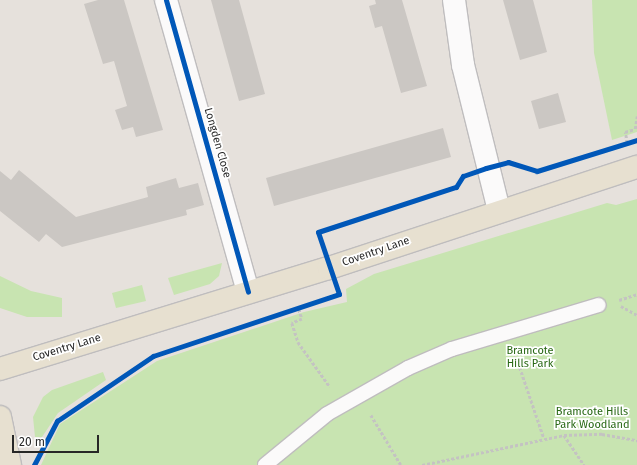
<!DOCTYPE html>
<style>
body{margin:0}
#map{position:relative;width:637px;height:465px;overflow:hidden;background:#e6e1dc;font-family:"Fira Sans",sans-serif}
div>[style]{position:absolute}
.green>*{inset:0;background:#c8e4b1}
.building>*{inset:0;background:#cbc7c3}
.path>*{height:2.5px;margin-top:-1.25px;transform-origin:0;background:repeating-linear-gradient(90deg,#c4c3c2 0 3px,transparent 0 5px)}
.roads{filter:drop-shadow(1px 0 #bfbdbe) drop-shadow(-1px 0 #bfbdbe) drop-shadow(0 1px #bfbdbe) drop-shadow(0 -1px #bfbdbe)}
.lane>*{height:14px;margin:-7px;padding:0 7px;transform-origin:7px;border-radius:7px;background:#fbfafa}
.street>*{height:22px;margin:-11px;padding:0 11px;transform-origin:11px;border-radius:11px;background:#fbfafa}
.primary>*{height:22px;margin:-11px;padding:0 11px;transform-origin:11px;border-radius:11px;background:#e7e0d0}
.cycleway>*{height:5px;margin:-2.5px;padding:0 2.5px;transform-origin:2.5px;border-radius:2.5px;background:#0057b8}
span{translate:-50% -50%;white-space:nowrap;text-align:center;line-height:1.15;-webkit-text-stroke:3.5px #fff;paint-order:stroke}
.street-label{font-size:11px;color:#272727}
.park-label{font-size:11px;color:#286814}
.scale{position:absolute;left:12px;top:435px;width:87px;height:18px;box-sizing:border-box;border:2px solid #272727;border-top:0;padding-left:5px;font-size:12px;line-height:14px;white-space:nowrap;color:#272727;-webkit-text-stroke:3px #fff;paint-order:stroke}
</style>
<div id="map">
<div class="green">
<div style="clip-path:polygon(592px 0,637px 0,637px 132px,612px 140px,594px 53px)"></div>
<div style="clip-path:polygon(637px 199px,637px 465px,41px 465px,60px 424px,157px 361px,304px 312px,347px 302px,346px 289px,374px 274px,607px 203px,616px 205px)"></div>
<div style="clip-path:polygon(222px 263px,219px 276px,210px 284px,174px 295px,168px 278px)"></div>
<div style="clip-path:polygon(0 276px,31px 291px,62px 298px,62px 317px,27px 317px,0 308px)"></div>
<div style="clip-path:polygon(142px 285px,146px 301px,116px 308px,112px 293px)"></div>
<div style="clip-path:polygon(103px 372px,106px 380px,58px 413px,42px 437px,35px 437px,33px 417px,43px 397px,52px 390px)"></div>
</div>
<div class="building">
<div style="clip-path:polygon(98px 0,124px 0,163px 130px,136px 137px,133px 127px,122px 130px,115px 110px,127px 106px,114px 61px,103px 64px,84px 4px)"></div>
<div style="clip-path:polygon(211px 0,239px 0,265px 94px,239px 101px)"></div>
<div style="clip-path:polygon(375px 0,402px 0,427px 86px,401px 93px,382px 26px,375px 28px,369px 6px,376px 4px)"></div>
<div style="clip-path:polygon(503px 0,533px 0,547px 52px,520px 60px)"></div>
<div style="clip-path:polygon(558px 93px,566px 122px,539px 129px,531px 101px)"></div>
<div style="clip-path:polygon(443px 128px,451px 157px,274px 206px,266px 178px)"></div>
<div style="clip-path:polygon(19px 170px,76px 217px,148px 197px,146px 187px,176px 178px,179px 188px,198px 183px,204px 205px,186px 210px,187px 215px,62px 247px,46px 234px,39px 242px,0 211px,0 171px,11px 180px)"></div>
</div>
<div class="path">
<div style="left:627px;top:143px;width:11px;rotate:-100deg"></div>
<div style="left:625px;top:132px;width:10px;rotate:-17deg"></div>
<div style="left:635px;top:129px;width:13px;rotate:-81deg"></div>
<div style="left:619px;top:300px;width:19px;rotate:-18deg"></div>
<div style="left:621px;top:306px;width:18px;rotate:29deg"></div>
<div style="left:299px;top:309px;width:10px;rotate:73deg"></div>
<div style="left:302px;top:319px;width:11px;rotate:158deg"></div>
<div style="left:292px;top:323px;width:20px;rotate:72deg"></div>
<div style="left:298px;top:342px;width:55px;rotate:54.6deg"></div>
<div style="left:515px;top:353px;width:90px;rotate:71.2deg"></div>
<div style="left:371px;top:415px;width:58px;rotate:59deg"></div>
<div style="left:564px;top:435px;width:36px;rotate:56deg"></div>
<div style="left:422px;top:465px;width:145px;rotate:-11.9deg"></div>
<div style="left:564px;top:435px;width:38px;rotate:-2deg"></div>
<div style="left:602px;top:434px;width:36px;rotate:10deg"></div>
</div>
<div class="roads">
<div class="lane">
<div style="left:265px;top:465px;width:80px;rotate:-39.4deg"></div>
<div style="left:327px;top:414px;width:93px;rotate:-29.6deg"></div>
<div style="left:408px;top:368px;width:48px;rotate:-23.4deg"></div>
<div style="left:452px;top:349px;width:153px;rotate:-16.7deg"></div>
</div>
<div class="street">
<div style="left:166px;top:0;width:303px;rotate:74.3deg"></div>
<div style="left:454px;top:0;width:66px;rotate:82.1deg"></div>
<div style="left:463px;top:65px;width:150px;rotate:76.1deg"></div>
</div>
<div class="primary">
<div style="left:0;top:369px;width:344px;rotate:-17.1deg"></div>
<div style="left:329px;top:268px;width:324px;rotate:-18.2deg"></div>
<div style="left:0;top:417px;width:49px;rotate:78.2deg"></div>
</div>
</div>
<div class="cycleway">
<div style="left:166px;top:0;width:303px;rotate:74.3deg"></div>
<div style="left:34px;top:465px;width:50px;rotate:-62.4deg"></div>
<div style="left:57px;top:421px;width:116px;rotate:-34.1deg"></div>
<div style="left:153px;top:356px;width:196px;rotate:-18.4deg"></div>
<div style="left:339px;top:294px;width:65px;rotate:-108.7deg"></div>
<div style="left:318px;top:232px;width:145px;rotate:-18.1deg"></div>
<div style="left:456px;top:187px;width:13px;rotate:-58deg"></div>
<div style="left:463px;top:176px;width:24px;rotate:-19deg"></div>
<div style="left:486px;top:168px;width:23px;rotate:-15deg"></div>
<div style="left:508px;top:162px;width:30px;rotate:17deg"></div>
<div style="left:537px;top:171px;width:105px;rotate:-17.2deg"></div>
</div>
<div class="street-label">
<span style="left:217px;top:143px;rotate:74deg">Longden Close</span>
<span style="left:376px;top:252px;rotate:-19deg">Coventry Lane</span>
<span style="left:67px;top:348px;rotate:-17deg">Coventry Lane</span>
</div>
<div class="park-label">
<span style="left:530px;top:358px">Bramcote<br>Hills Park</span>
<span style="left:592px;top:419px">Bramcote Hills<br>Park Woodland</span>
</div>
<div class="scale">20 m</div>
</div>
